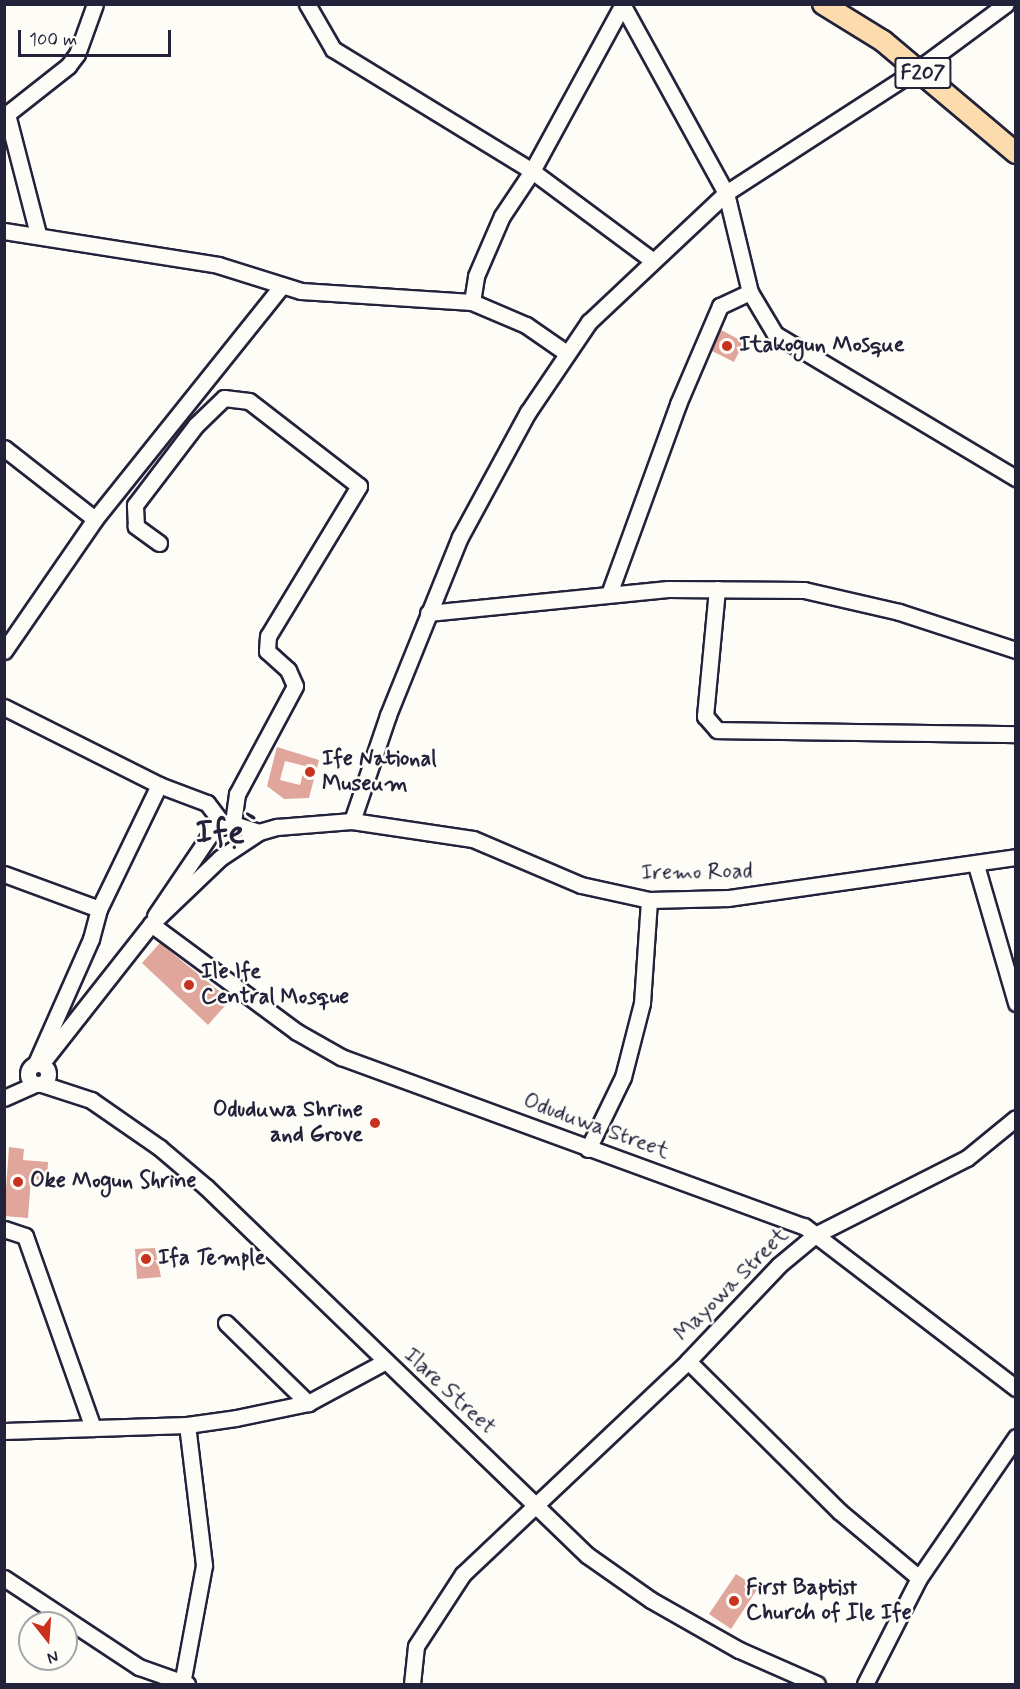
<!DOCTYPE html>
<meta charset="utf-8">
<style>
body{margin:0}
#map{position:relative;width:1020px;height:1689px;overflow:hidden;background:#fdfcf7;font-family:Mynerve,sans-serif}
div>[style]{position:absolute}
.building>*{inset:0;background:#e0a69c}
.roads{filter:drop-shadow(2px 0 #22223b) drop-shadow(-2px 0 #22223b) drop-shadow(0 2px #22223b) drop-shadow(0 -2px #22223b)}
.minor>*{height:15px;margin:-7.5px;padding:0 7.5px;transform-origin:7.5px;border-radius:7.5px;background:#fdfcf7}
.minor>.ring{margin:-7.5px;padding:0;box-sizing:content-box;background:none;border:15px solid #fdfcf7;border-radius:50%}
.major>*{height:20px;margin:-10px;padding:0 10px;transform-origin:10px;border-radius:10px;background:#fcdcac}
.dots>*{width:16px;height:16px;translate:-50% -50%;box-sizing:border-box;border:3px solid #fdfcf7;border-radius:50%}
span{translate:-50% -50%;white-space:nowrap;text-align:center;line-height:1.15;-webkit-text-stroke:5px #fdfcf7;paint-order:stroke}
.shield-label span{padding:2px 4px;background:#fdfcf7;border:2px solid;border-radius:4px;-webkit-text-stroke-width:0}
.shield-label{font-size:21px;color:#22223b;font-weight:700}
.poi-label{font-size:22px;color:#22223b;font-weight:700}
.left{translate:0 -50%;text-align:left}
.right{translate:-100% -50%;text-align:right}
.street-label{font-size:22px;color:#22223b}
.town-label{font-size:34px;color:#22223b;font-weight:700}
.frame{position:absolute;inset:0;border:6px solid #22223b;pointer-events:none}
.north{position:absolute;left:18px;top:1611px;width:60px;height:60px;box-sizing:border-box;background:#fdfcf7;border:2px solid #a5a5ac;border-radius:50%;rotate:163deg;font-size:16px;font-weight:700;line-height:24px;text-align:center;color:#22223b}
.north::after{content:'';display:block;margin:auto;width:21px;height:27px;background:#c8321e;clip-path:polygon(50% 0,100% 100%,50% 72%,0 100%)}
.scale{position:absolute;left:18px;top:30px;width:153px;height:27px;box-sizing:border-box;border:3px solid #22223b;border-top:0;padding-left:8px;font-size:18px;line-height:21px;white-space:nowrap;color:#22223b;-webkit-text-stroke:4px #fdfcf7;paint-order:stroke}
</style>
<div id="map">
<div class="building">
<div style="clip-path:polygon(721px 330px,744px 342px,734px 362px,712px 351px)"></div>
<div style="clip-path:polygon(evenodd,277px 747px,319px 760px,309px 798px,284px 799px,267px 786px,277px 747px,285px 761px,305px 766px,300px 785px,280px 780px,285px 761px)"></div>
<div style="clip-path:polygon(160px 943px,230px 1000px,208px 1025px,142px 963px)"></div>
<div style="clip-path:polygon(9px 1147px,24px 1149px,23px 1160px,48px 1162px,47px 1181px,31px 1179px,28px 1218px,4px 1216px)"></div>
<div style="clip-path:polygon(155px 1248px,161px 1277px,137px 1279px,135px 1249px)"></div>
<div style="clip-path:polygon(736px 1574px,758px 1588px,731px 1629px,709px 1614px)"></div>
</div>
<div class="roads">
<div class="minor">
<div style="left:307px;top:4px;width:52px;rotate:60deg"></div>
<div style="left:333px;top:49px;width:233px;rotate:31.5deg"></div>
<div style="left:532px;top:171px;width:149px;rotate:36.6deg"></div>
<div style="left:622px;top:4px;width:216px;rotate:61.2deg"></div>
<div style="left:726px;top:193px;width:102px;rotate:76.4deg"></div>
<div style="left:750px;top:292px;width:49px;rotate:59.2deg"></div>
<div style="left:775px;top:334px;width:281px;rotate:30.9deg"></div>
<div style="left:4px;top:231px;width:217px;rotate:9deg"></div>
<div style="left:218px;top:265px;width:87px;rotate:17.4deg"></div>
<div style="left:301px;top:291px;width:171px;rotate:3.7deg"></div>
<div style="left:472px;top:302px;width:59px;rotate:23.1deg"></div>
<div style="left:526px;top:325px;width:47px;rotate:34.7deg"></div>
<div style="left:38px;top:234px;width:124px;rotate:-104.5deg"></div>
<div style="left:7px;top:114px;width:78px;rotate:-38.2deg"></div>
<div style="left:68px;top:66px;width:15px;rotate:-53deg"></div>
<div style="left:77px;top:54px;width:53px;rotate:-70.2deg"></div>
<div style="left:472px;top:302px;width:26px;rotate:-81deg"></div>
<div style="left:476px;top:276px;width:65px;rotate:-66.6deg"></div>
<div style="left:502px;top:216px;width:54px;rotate:-56.3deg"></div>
<div style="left:532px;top:171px;width:190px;rotate:-61.4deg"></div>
<div style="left:4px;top:448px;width:115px;rotate:38deg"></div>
<div style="left:159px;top:543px;width:29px;rotate:-144deg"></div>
<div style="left:136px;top:526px;width:21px;rotate:-93deg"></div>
<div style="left:135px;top:505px;width:101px;rotate:-52.7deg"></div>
<div style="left:196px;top:425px;width:39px;rotate:-44deg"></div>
<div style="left:224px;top:398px;width:25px;rotate:7deg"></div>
<div style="left:249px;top:401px;width:139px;rotate:37.7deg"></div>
<div style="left:359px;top:486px;width:175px;rotate:121.2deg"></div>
<div style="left:268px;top:636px;width:15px;rotate:94deg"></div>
<div style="left:267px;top:651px;width:28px;rotate:42deg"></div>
<div style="left:288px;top:670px;width:17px;rotate:66deg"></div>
<div style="left:295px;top:686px;width:123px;rotate:118.2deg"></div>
<div style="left:237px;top:794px;width:30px;rotate:98deg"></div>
<div style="left:717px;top:589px;width:128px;rotate:95.4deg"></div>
<div style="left:705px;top:716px;width:18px;rotate:49deg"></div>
<div style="left:717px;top:730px;width:299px;rotate:0.8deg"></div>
<div style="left:609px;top:594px;width:202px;rotate:-70deg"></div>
<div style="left:678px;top:404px;width:107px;rotate:-66.8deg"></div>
<div style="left:720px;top:306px;width:33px;rotate:-25deg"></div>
<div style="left:428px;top:613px;width:241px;rotate:-5.7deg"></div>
<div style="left:668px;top:589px;width:136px;rotate:0.4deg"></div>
<div style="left:804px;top:590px;width:98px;rotate:13deg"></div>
<div style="left:899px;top:612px;width:123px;rotate:18deg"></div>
<div style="left:4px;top:651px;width:160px;rotate:-55.4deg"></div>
<div style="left:95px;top:519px;width:299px;rotate:-51.3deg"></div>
<div style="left:4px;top:707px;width:174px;rotate:26.7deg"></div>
<div style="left:159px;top:785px;width:138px;rotate:115.8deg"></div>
<div style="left:99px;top:909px;width:31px;rotate:105deg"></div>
<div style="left:91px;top:939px;width:136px;rotate:113.9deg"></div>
<div style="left:159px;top:785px;width:51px;rotate:20.6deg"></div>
<div style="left:207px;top:803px;width:26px;rotate:53deg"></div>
<div style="left:352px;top:821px;width:112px;rotate:-71.2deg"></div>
<div style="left:388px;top:715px;width:192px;rotate:-68deg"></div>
<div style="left:460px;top:537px;width:142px;rotate:-61.5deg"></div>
<div style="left:528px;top:412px;width:109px;rotate:-55.9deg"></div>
<div style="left:589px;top:322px;width:188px;rotate:-43.3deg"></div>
<div style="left:726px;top:193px;width:229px;rotate:-32.9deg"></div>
<div style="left:918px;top:69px;width:109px;rotate:-36.5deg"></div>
<div style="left:976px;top:865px;width:144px;rotate:73.8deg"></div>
<div style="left:4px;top:874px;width:101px;rotate:20.2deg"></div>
<div style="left:155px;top:916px;width:105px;rotate:-55.9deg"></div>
<div style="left:214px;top:829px;width:20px;rotate:-15deg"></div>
<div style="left:233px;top:824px;width:27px;rotate:17deg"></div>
<div style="left:151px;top:924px;width:182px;rotate:36.5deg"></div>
<div style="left:297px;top:1032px;width:51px;rotate:29.6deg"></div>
<div style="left:341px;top:1057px;width:493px;rotate:20.1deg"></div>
<div style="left:804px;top:1226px;width:267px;rotate:37.4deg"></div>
<div class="ring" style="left:28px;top:1064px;width:5px;height:5px"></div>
<div style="left:41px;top:1064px;width:178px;rotate:-51.8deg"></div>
<div style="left:151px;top:924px;width:95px;rotate:-43.7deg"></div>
<div style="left:220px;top:858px;width:47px;rotate:-33.7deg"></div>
<div style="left:259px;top:832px;width:19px;rotate:-16deg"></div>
<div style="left:277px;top:827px;width:75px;rotate:-4.6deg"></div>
<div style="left:352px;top:821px;width:122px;rotate:8.5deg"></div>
<div style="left:473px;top:839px;width:117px;rotate:23.1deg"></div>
<div style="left:581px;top:885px;width:70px;rotate:12.4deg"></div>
<div style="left:649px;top:900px;width:79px;rotate:-1.5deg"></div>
<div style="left:728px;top:898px;width:291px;rotate:-8.1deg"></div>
<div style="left:42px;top:1084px;width:52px;rotate:18.1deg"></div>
<div style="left:91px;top:1100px;width:84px;rotate:34.8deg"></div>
<div style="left:160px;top:1148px;width:60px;rotate:40.3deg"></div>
<div style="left:206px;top:1187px;width:530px;rotate:44.01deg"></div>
<div style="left:587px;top:1555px;width:78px;rotate:35.1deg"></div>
<div style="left:651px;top:1600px;width:101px;rotate:29.6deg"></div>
<div style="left:739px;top:1650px;width:85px;rotate:23.6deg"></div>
<div style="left:4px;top:1098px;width:35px;rotate:-24deg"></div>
<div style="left:588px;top:1149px;width:80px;rotate:-64.1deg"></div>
<div style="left:623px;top:1077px;width:76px;rotate:-75.6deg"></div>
<div style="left:642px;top:1003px;width:103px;rotate:-86.1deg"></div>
<div style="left:4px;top:1229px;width:22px;rotate:18deg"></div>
<div style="left:25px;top:1236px;width:204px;rotate:70.5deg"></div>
<div style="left:226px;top:1323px;width:115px;rotate:44.3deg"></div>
<div style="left:688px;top:1361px;width:213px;rotate:44.8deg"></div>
<div style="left:839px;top:1511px;width:104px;rotate:39.9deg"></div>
<div style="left:4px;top:1431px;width:183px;rotate:-1.9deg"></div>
<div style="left:187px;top:1425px;width:49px;rotate:-8.1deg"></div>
<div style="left:236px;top:1418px;width:74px;rotate:-11.8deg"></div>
<div style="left:308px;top:1403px;width:86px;rotate:-28.3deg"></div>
<div style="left:4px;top:1578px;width:162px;rotate:33.4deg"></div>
<div style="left:139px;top:1667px;width:51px;rotate:19.5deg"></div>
<div style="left:182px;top:1684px;width:121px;rotate:-79.5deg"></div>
<div style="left:204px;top:1565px;width:141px;rotate:-96.9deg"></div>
<div style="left:412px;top:1684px;width:38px;rotate:-84deg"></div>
<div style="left:416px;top:1646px;width:86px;rotate:-56.9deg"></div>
<div style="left:463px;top:1574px;width:310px;rotate:-43.4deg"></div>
<div style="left:688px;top:1361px;width:132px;rotate:-46.5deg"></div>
<div style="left:779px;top:1265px;width:47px;rotate:-39.8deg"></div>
<div style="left:815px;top:1235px;width:170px;rotate:-26.9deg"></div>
<div style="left:967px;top:1158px;width:63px;rotate:-39.2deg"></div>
<div style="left:865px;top:1684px;width:119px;rotate:-63deg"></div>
<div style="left:919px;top:1578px;width:171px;rotate:-55.5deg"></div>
</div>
<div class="major">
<div style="left:823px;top:4px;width:70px;rotate:31.7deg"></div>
<div style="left:883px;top:41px;width:174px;rotate:40.1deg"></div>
</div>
</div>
<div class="dots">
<div style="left:727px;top:346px;background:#c8321e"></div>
<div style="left:310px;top:772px;background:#c8321e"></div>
<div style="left:189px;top:985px;background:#c8321e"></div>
<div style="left:375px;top:1123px;background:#c8321e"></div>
<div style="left:18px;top:1182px;background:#c8321e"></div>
<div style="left:146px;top:1259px;background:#c8321e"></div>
<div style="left:734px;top:1601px;background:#c8321e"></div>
</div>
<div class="shield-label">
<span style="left:923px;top:73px">F207</span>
</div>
<div class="poi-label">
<span class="left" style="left:739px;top:346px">Itakogun Mosque</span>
<span class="left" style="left:322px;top:772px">Ife National<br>Museum</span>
<span class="left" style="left:201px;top:985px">Ile Ife<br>Central Mosque</span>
<span class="right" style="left:363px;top:1123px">Oduduwa Shrine<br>and Grove</span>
<span class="left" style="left:30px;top:1182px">Oke Mogun Shrine</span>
<span class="left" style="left:158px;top:1259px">Ifa Temple</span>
<span class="left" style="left:746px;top:1601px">First Baptist<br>Church of Ile Ife</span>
</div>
<div class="street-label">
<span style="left:697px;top:873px;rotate:-1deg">Iremo Road</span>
<span style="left:596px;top:1127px;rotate:20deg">Oduduwa Street</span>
<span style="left:732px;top:1285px;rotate:-45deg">Mayowa Street</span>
<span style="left:449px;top:1392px;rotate:43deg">Ilare Street</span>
</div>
<div class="town-label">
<span style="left:220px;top:833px">Ifẹ̀</span>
</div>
<div class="frame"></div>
<div class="north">N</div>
<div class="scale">100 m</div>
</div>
